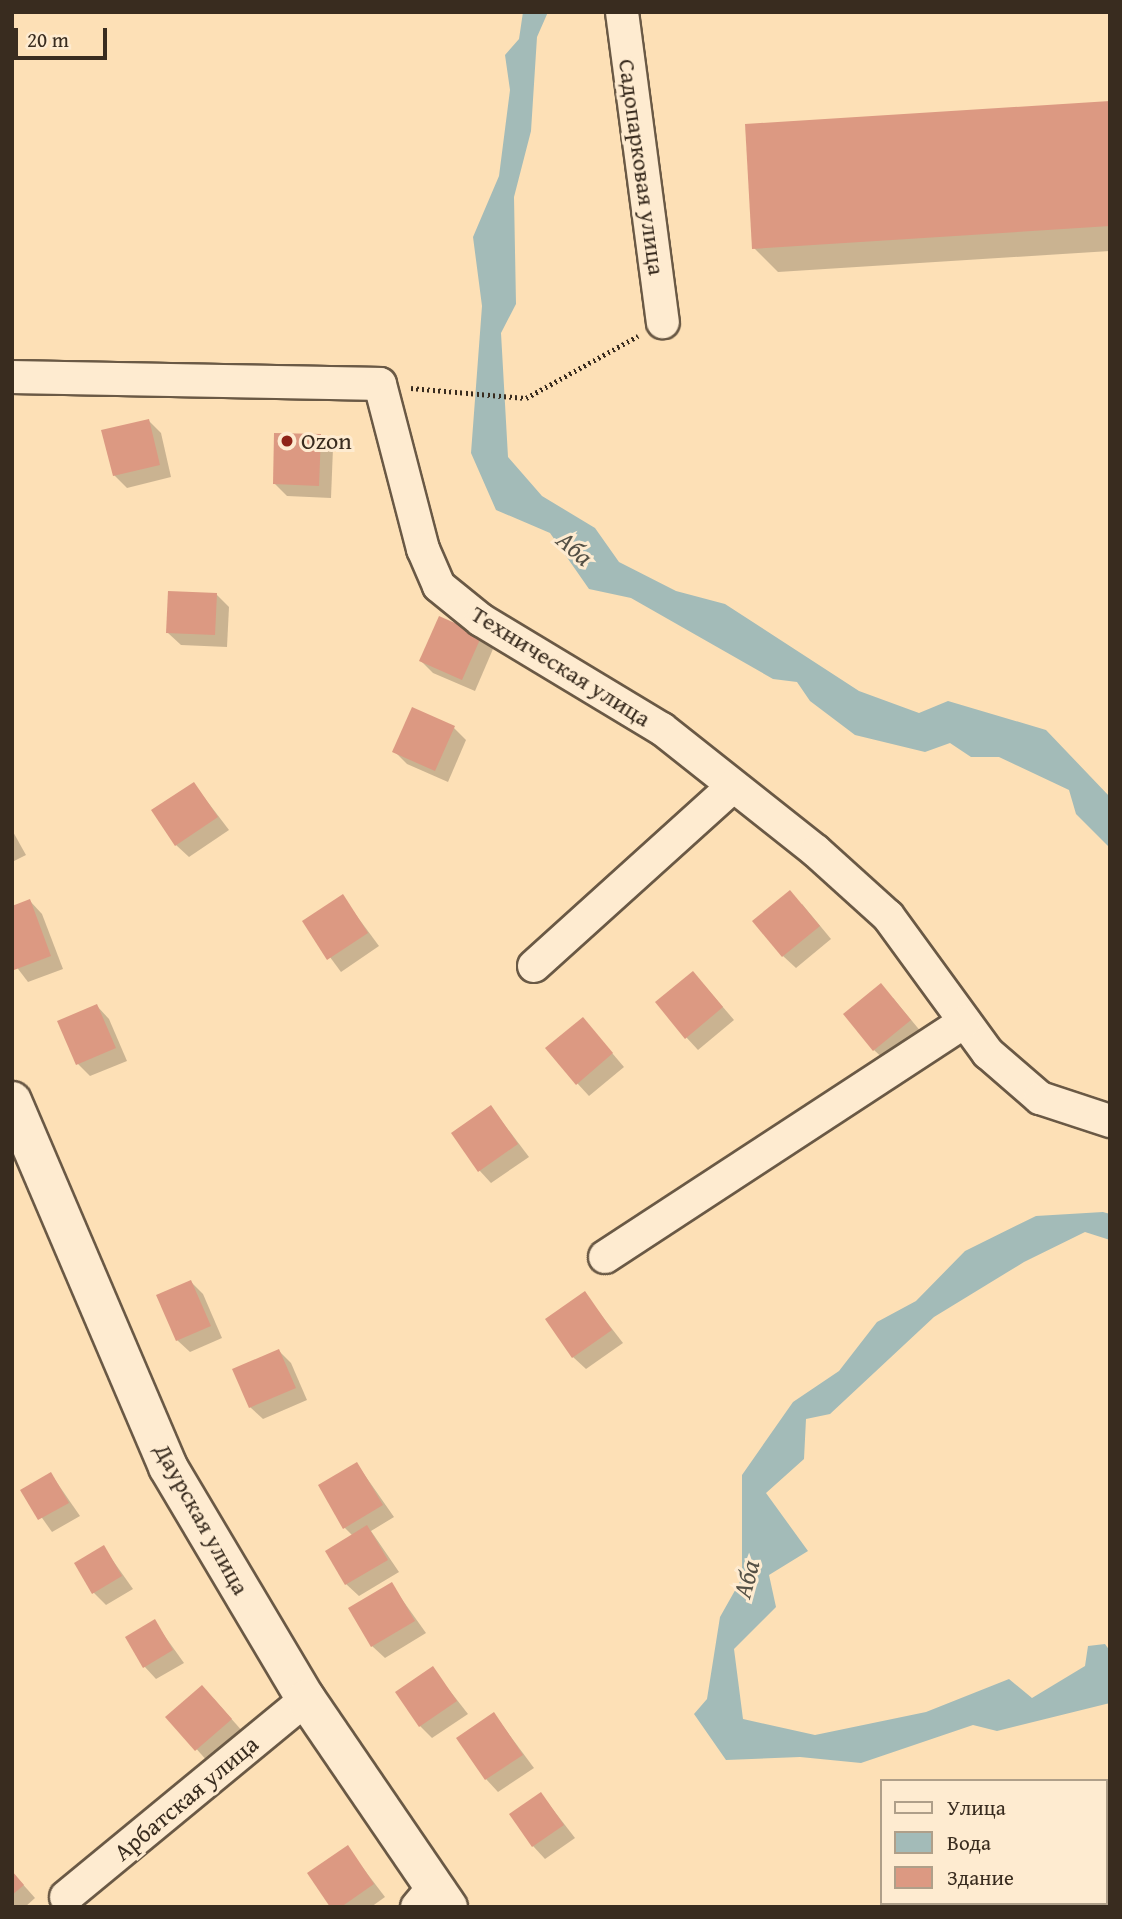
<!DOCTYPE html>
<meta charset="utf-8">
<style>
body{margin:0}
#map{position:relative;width:1122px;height:1919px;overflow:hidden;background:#fde0b6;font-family:"Gentium Book Plus",serif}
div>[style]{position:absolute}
.water>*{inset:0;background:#a3bbb8}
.shadow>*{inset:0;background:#0003}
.building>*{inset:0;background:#dc9982}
.path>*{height:4.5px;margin-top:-2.25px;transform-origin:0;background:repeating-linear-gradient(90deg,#392c1f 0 2px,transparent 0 5.5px)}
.roads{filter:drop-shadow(2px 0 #6a5945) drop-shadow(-2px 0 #6a5945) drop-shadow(0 2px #6a5945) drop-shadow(0 -2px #6a5945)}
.street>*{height:32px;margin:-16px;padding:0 16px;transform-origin:16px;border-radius:16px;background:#feebd0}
.secondary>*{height:38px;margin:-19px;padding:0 19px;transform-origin:19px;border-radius:19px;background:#feebd0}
.dots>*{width:19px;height:19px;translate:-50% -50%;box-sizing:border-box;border:4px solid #feebd0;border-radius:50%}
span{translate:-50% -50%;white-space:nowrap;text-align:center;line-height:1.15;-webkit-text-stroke:6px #feebd0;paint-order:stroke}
.street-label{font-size:24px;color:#392c1f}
.poi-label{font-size:24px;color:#392c1f}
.left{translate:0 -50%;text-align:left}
.water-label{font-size:26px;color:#545045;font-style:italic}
.frame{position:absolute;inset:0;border:14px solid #392c1f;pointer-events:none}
.legend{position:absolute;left:880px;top:1779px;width:228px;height:126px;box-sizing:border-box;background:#feebd0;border:2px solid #af9f89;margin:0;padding:9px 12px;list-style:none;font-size:21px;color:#392c1f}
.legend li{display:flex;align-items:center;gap:14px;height:35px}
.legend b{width:35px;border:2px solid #af9f89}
.scale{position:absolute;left:14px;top:28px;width:93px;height:32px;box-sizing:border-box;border:4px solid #392c1f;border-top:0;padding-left:9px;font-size:21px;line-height:24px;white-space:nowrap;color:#392c1f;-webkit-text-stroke:5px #feebd0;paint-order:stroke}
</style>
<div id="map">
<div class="water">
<div style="clip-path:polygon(523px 12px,548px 12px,537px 37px,531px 131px,514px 197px,516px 304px,501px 333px,508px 457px,542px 496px,595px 528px,619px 562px,676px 591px,725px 604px,859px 691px,919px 713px,948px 701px,1046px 730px,1110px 797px,1110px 848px,1076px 814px,1069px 790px,999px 757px,971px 757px,950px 743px,925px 752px,855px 735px,810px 701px,797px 682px,773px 679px,631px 598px,589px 589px,550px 533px,496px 510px,471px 453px,482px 306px,473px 237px,499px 176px,510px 90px,505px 55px,519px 39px)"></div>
<div style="clip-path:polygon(1103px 1212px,1110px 1214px,1110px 1240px,1085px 1232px,1024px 1262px,934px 1317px,830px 1414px,806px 1419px,804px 1459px,766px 1493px,808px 1551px,769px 1575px,776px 1607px,734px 1649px,743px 1719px,815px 1735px,926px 1712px,1009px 1679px,1032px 1698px,1085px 1666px,1088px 1646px,1105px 1644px,1110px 1651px,1110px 1703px,997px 1731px,973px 1725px,861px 1763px,800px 1757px,726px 1760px,694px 1714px,707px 1699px,720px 1617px,742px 1578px,742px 1475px,793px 1402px,839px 1371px,877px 1322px,916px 1301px,965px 1251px,1036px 1216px)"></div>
</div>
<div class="shadow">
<div style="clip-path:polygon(1110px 103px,1110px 251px,778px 272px,754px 248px)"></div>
<div style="clip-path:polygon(149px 421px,161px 433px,171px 477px,127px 488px,114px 475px)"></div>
<div style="clip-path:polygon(320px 436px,333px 448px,331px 498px,287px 496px,275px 484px)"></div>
<div style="clip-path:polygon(216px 594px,229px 607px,227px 647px,181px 645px,168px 633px)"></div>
<div style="clip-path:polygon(481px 637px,493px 649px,475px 691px,433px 673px,421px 661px)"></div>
<div style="clip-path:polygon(454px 728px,466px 740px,448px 782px,407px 764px,394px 751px)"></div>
<div style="clip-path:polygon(194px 784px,229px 830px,189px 857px,176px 845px)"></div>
<div style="clip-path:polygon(12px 830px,26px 855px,12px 862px)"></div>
<div style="clip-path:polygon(342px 896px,379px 946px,341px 972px,304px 922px)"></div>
<div style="clip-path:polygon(30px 901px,42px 914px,63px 969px,28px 982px,12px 961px,12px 908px)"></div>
<div style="clip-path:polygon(802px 904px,831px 939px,796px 968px,783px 956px)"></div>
<div style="clip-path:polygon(705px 986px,734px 1020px,698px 1050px,686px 1037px)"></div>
<div style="clip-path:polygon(893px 998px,922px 1033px,887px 1062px,874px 1050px)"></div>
<div style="clip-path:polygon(97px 1006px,109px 1019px,127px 1061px,90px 1076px,78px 1064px)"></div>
<div style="clip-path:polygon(583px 1019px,624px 1067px,589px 1096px,577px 1083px)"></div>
<div style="clip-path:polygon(491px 1107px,529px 1157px,491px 1183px,479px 1170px)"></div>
<div style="clip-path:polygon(191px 1282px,203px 1294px,222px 1338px,190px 1352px,177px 1340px)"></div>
<div style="clip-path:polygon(585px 1294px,623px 1343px,586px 1369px,573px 1357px)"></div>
<div style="clip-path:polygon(279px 1351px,291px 1363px,307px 1400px,263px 1419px,250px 1407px)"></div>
<div style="clip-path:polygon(357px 1464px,394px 1517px,371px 1531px,399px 1572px,359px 1596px,346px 1584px,353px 1536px,344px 1527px)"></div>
<div style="clip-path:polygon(51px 1474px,80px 1516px,52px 1532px,23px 1491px)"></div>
<div style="clip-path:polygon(104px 1548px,133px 1589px,106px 1605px,93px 1592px)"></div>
<div style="clip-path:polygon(391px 1584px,426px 1633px,385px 1658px,372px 1646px)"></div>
<div style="clip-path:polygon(154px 1621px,184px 1663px,156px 1679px,144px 1666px)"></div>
<div style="clip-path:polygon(432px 1668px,468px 1714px,432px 1738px,420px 1726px)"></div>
<div style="clip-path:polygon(214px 1699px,243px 1732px,209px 1763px,168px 1717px)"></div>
<div style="clip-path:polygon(494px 1714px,534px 1768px,498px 1792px,486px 1779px)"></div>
<div style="clip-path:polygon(541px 1794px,575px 1838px,545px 1859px,533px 1846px)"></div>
<div style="clip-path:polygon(347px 1847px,385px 1897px,371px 1907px,332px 1907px)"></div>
<div style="clip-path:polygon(12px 1872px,35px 1898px,25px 1907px,12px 1907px)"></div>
</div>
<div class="building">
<div style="clip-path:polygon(1110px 101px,1110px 226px,752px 249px,745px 124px)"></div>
<div style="clip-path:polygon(149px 419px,160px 465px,113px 476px,101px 430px)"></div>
<div style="clip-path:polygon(274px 433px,321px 434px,319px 486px,273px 484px)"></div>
<div style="clip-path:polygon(168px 591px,217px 593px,215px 635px,166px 633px)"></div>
<div style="clip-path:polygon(439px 616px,482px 635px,462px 680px,419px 661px)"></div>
<div style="clip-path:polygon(412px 707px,455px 726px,435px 771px,392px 752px)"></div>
<div style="clip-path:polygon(194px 782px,218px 817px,175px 846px,151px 810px)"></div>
<div style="clip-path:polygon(790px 890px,820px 926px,782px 957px,752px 921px)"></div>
<div style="clip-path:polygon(343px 894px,368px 933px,327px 960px,302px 921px)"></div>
<div style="clip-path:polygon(30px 899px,51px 956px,14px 970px,12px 906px)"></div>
<div style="clip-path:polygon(693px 971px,723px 1007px,685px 1039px,655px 1002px)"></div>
<div style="clip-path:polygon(881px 983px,911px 1020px,873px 1051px,843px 1014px)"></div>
<div style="clip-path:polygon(97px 1004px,116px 1048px,76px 1065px,57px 1021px)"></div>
<div style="clip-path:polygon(583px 1017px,613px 1053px,576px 1085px,545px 1048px)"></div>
<div style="clip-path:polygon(491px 1105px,518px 1144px,478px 1172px,451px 1133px)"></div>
<div style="clip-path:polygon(191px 1280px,211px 1326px,176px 1341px,156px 1295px)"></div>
<div style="clip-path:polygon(585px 1291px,612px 1330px,572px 1358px,545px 1319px)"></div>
<div style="clip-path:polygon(279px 1349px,296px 1388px,249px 1408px,232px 1369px)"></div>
<div style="clip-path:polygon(357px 1462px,383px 1505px,343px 1529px,318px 1485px)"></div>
<div style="clip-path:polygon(51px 1472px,69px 1503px,38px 1520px,20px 1490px)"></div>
<div style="clip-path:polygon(367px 1525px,388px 1560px,345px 1585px,325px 1551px)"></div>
<div style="clip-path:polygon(104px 1545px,122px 1576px,92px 1594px,74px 1563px)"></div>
<div style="clip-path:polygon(392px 1582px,415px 1621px,371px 1647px,348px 1608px)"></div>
<div style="clip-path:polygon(155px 1619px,173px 1650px,143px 1668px,125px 1637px)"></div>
<div style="clip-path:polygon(433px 1666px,457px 1701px,419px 1727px,395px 1692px)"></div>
<div style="clip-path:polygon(202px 1685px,232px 1719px,195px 1751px,165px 1717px)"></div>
<div style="clip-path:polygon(494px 1712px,523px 1755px,485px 1780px,456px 1738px)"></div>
<div style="clip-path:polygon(541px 1792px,564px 1825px,532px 1847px,509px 1814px)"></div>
<div style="clip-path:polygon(348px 1845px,374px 1884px,341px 1907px,330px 1907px,307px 1873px)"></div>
<div style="clip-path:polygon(12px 1871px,24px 1885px,12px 1895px)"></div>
</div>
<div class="path">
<div style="left:411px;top:388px;width:115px;rotate:5deg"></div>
<div style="left:526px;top:398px;width:128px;rotate:-29deg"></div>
</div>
<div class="roads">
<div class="street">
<div style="left:622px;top:12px;width:313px;rotate:82.5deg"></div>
<div style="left:12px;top:377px;width:368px;rotate:1.1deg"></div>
<div style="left:380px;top:384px;width:171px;rotate:75.4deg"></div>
<div style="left:423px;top:549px;width:40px;rotate:66.6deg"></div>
<div style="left:439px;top:586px;width:54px;rotate:39deg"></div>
<div style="left:481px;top:620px;width:211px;rotate:31.1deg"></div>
<div style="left:662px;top:729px;width:196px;rotate:38.4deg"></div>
<div style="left:816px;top:851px;width:97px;rotate:42.1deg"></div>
<div style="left:888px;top:916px;width:170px;rotate:53.9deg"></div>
<div style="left:988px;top:1053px;width:69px;rotate:40.9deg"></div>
<div style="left:1040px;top:1098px;width:74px;rotate:18.2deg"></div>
<div style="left:534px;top:966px;width:268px;rotate:-42.1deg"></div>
<div style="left:605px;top:1257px;width:429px;rotate:-33.2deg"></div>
<div style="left:66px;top:1897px;width:311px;rotate:-39.5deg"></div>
<div style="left:417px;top:1907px;width:26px;rotate:-50deg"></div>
</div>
<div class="secondary">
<div style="left:12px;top:1101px;width:398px;rotate:66.9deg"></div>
<div style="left:168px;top:1467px;width:270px;rotate:59.3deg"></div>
<div style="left:306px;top:1699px;width:252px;rotate:55.7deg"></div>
</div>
</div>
<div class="dots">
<div style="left:287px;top:441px;background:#8f2418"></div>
</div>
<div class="street-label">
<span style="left:642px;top:167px;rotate:82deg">Садопарковая улица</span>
<span style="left:561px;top:666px;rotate:32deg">Техническая улица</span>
<span style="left:202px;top:1519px;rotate:61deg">Даурская улица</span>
<span style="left:186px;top:1798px;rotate:-40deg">Арбатская улица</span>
</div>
<div class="poi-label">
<span class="left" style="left:301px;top:441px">Ozon</span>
</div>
<div class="water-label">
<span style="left:575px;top:548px;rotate:41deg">Аба</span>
<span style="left:746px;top:1579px;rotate:-75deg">Аба</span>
</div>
<div class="frame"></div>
<ul class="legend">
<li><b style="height:9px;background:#feebd0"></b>Улица</li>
<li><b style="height:19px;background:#a3bbb8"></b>Вода</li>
<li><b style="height:19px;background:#dc9982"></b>Здание</li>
</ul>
<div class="scale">20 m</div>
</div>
